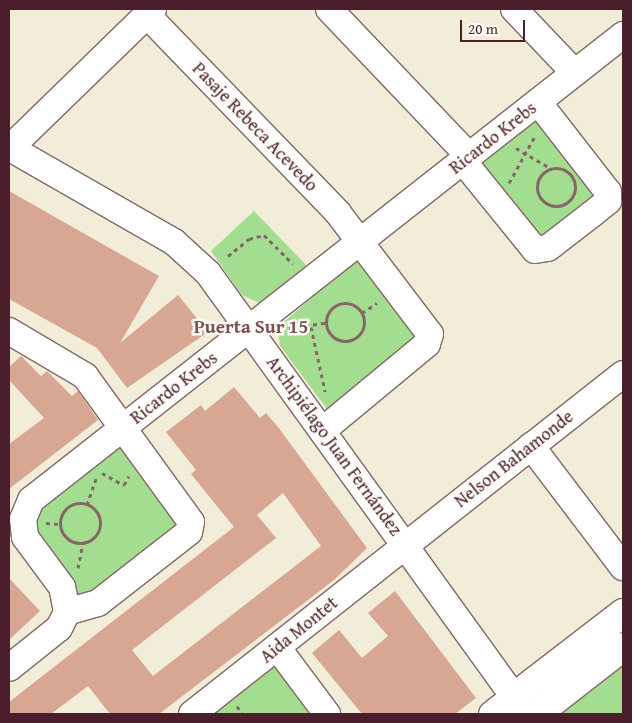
<!DOCTYPE html>
<meta charset="utf-8">
<style>
body{margin:0}
#map{position:relative;width:632px;height:723px;overflow:hidden;background:#f2edd8;font-family:"Gentium Book Plus",serif}
div>[style]{position:absolute}
.green>*{inset:0;background:#a3dd8f}
.building>*{inset:0;background:#d7a794}
.path>*{height:3px;margin-top:-1.5px;transform-origin:0;background:repeating-linear-gradient(90deg,#856768 0 4px,transparent 0 8px)}
.path>.ring{margin:-1.5px;padding:0;box-sizing:content-box;background:none;border:3px solid #856768;border-radius:50%}
.roads{filter:drop-shadow(1px 0 #856768) drop-shadow(-1px 0 #856768) drop-shadow(0 1px #856768) drop-shadow(0 -1px #856768)}
.minor>*{height:26px;margin:-13px;padding:0 13px;transform-origin:13px;border-radius:13px;background:#fff}
.tertiary>*{height:28px;margin:-14px;padding:0 14px;transform-origin:14px;border-radius:14px;background:#fff}
span{translate:-50% -50%;white-space:nowrap;text-align:center;line-height:1.15;-webkit-text-stroke:5px #fdfcf7;paint-order:stroke}
.street-label{font-size:18px;color:#4a1f2b}
.neighbourhood-label{font-size:19px;color:#7b4f50;font-weight:700}
.frame{position:absolute;inset:0;border:10px solid #4a1f2b;pointer-events:none}
.scale{position:absolute;left:460px;top:20px;width:65px;height:22px;box-sizing:border-box;border:2px solid #4a1f2b;border-top:0;padding-left:6px;font-size:15px;line-height:18px;white-space:nowrap;color:#4a1f2b;-webkit-text-stroke:4px #fdfcf7;paint-order:stroke}
</style>
<div id="map">
<div class="green">
<div style="clip-path:polygon(539px 118px,601px 189px,543px 244px,480px 164px)"></div>
<div style="clip-path:polygon(254px 211px,309px 268px,259px 303px,242px 295px,211px 251px)"></div>
<div style="clip-path:polygon(359px 257px,422px 333px,330px 413px,280px 346px,278px 327px)"></div>
<div style="clip-path:polygon(122px 445px,184px 523px,93px 601px,78px 596px,72px 581px,37px 537px,35px 512px)"></div>
<div style="clip-path:polygon(623px 662px,623px 714px,555px 714px)"></div>
<div style="clip-path:polygon(276px 665px,318px 714px,209px 714px,262px 672px)"></div>
</div>
<div class="building">
<div style="clip-path:polygon(9px 191px,159px 276px,120px 343px,178px 295px,208px 332px,127px 388px,97px 348px,9px 299px)"></div>
<div style="clip-path:polygon(21px 356px,41px 376px,47px 371px,72px 396px,78px 391px,98px 420px,9px 489px,9px 444px,44px 418px,9px 380px,9px 367px)"></div>
<div style="clip-path:polygon(evenodd,234px 387px,260px 418px,266px 413px,278px 427px,367px 548px,334px 580px,159px 714px,110px 714px,88px 686px,51px 714px,9px 714px,9px 702px,234px 527px,191px 474px,196px 470px,166px 432px,201px 405px,205px 411px,234px 387px,283px 493px,321px 546px,153px 676px,132px 650px,276px 538px,257px 515px,283px 493px)"></div>
<div style="clip-path:polygon(9px 578px,40px 611px,9px 640px)"></div>
<div style="clip-path:polygon(395px 591px,476px 698px,455px 714px,362px 714px,312px 653px,339px 630px,362px 658px,388px 636px,368px 613px)"></div>
</div>
<div class="path">
<div style="left:516px;top:148px;width:42px;rotate:30.3deg"></div>
<div class="ring" style="left:537px;top:168px;width:35px;height:35px"></div>
<div style="left:509px;top:183px;width:54px;rotate:-61deg"></div>
<div style="left:228px;top:256px;width:27px;rotate:-39deg"></div>
<div style="left:249px;top:239px;width:16px;rotate:-15deg"></div>
<div style="left:264px;top:235px;width:41px;rotate:45deg"></div>
<div class="ring" style="left:326px;top:303px;width:35px;height:35px"></div>
<div style="left:362px;top:313px;width:18px;rotate:-34deg"></div>
<div style="left:311px;top:327px;width:66px;rotate:77.7deg"></div>
<div style="left:289px;top:328px;width:37px;rotate:-8deg"></div>
<div style="left:102px;top:473px;width:25px;rotate:29deg"></div>
<div style="left:124px;top:485px;width:10px;rotate:-61deg"></div>
<div class="ring" style="left:60px;top:503px;width:37px;height:37px"></div>
<div style="left:87px;top:505px;width:28px;rotate:-71deg"></div>
<div style="left:46px;top:523px;width:14px;rotate:4deg"></div>
<div style="left:78px;top:568px;width:26px;rotate:-79deg"></div>
<div style="left:237px;top:706px;width:9px;rotate:58deg"></div>
</div>
<div class="roads">
<div class="minor">
<div style="left:329px;top:9px;width:203px;rotate:46.4deg"></div>
<div style="left:514px;top:9px;width:88px;rotate:46.4deg"></div>
<div style="left:147px;top:15px;width:275px;rotate:46deg"></div>
<div style="left:338px;top:213px;width:152px;rotate:52.8deg"></div>
<div style="left:430px;top:334px;width:10px;rotate:107deg"></div>
<div style="left:427px;top:344px;width:136px;rotate:140.4deg"></div>
<div style="left:10px;top:148px;width:189px;rotate:29.8deg"></div>
<div style="left:174px;top:242px;width:46px;rotate:42.4deg"></div>
<div style="left:208px;top:273px;width:523px;rotate:54.18deg"></div>
<div style="left:514px;top:697px;width:28px;rotate:142deg"></div>
<div style="left:9px;top:149px;width:201px;rotate:-44.2deg"></div>
<div style="left:463px;top:161px;width:114px;rotate:51deg"></div>
<div style="left:535px;top:250px;width:13px;rotate:-9deg"></div>
<div style="left:548px;top:248px;width:56px;rotate:-37.7deg"></div>
<div style="left:592px;top:214px;width:21px;rotate:-39deg"></div>
<div style="left:608px;top:201px;width:9px;rotate:-90deg"></div>
<div style="left:608px;top:192px;width:114px;rotate:-127.9deg"></div>
<div style="left:9px;top:331px;width:88px;rotate:30.6deg"></div>
<div style="left:85px;top:376px;width:180px;rotate:54deg"></div>
<div style="left:191px;top:522px;width:10px;rotate:101deg"></div>
<div style="left:189px;top:532px;width:115px;rotate:142deg"></div>
<div style="left:98px;top:603px;width:32px;rotate:164deg"></div>
<div style="left:531px;top:446px;width:152px;rotate:52.8deg"></div>
<div style="left:277px;top:647px;width:84px;rotate:53.3deg"></div>
<div style="left:9px;top:668px;width:64px;rotate:-38.7deg"></div>
<div style="left:59px;top:628px;width:18px;rotate:-63deg"></div>
<div style="left:67px;top:612px;width:25px;rotate:-101deg"></div>
<div style="left:62px;top:587px;width:62px;rotate:-126.5deg"></div>
<div style="left:25px;top:537px;width:18px;rotate:-96deg"></div>
<div style="left:23px;top:519px;width:21px;rotate:-67deg"></div>
<div style="left:31px;top:500px;width:753px;rotate:-38.15deg"></div>
<div style="left:192px;top:714px;width:549px;rotate:-38.27deg"></div>
</div>
<div class="tertiary">
<div style="left:526px;top:714px;width:21px;rotate:-125deg"></div>
<div style="left:514px;top:697px;width:138px;rotate:-37.6deg"></div>
<div style="left:537px;top:714px;width:109px;rotate:-37.9deg"></div>
</div>
</div>
<div class="street-label">
<span style="left:255px;top:127px;rotate:46deg">Pasaje Rebeca Acevedo</span>
<span style="left:493px;top:138px;rotate:-38deg">Ricardo Krebs</span>
<span style="left:174px;top:388px;rotate:-38deg">Ricardo Krebs</span>
<span style="left:334px;top:446px;rotate:54deg">Archipiélago Juan Fernández</span>
<span style="left:514px;top:459px;rotate:-38deg">Nelson Bahamonde</span>
<span style="left:299px;top:630px;rotate:-39deg">Aida Montet</span>
</div>
<div class="neighbourhood-label">
<span style="left:251px;top:327px">Puerta Sur 15</span>
</div>
<div class="frame"></div>
<div class="scale">20 m</div>
</div>
